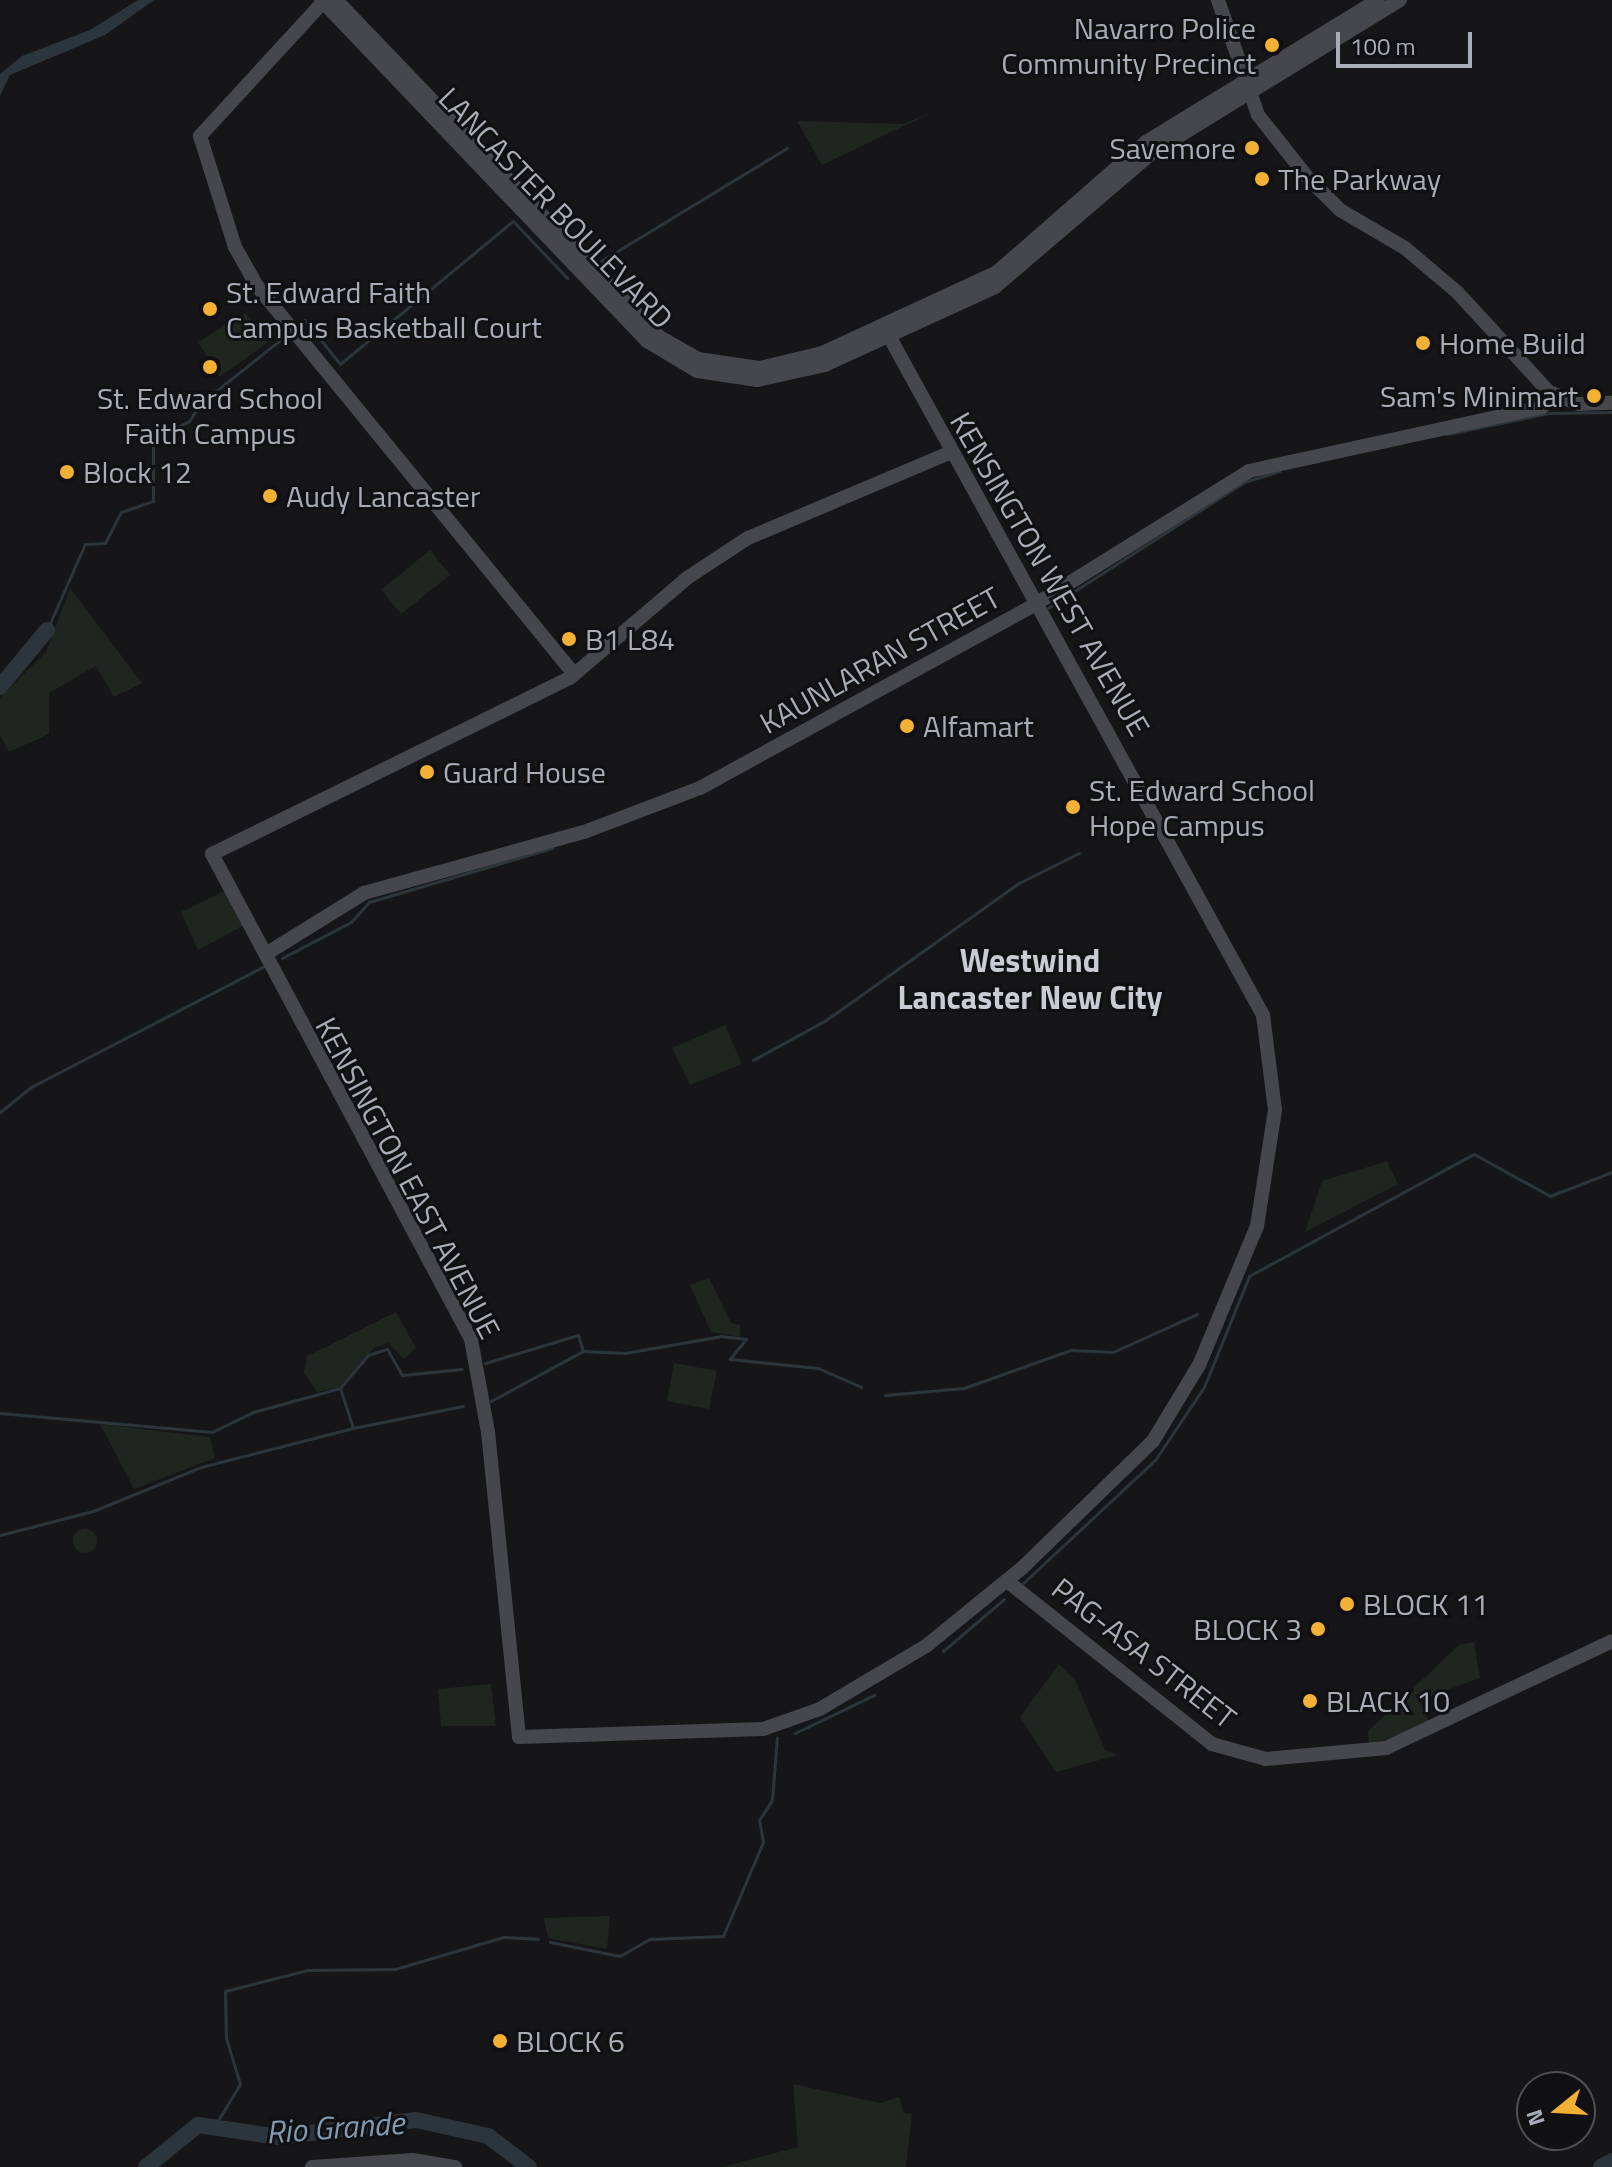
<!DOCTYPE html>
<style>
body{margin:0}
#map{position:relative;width:1612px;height:2167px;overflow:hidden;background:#161618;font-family:"Titillium Web",sans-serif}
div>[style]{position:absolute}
.green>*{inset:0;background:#1e261f}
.round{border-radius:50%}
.water>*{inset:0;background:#2c353c}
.stream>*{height:3px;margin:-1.5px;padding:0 1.5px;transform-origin:1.5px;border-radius:1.5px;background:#2c353c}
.river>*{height:16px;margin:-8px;padding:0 8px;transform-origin:8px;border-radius:8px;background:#2c353c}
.secondary>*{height:14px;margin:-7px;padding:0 7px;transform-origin:7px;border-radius:7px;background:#45474d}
.dots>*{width:22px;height:22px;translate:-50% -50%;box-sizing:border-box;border:4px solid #111113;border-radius:50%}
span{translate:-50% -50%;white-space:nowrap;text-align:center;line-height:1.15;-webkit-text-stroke:6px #111113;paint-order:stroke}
.poi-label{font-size:30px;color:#a8adb8}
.right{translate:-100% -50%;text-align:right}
.left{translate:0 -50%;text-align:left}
.street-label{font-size:30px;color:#a8adb8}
.neighbourhood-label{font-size:32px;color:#c9ccd4;font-weight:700}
.water-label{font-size:32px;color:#7f9bb3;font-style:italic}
.north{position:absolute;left:1516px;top:2071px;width:80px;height:80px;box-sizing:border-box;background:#111113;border:2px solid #4d4f55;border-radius:50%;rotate:252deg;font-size:22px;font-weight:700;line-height:32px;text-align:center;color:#a8adb8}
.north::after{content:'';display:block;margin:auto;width:28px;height:36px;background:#f2b134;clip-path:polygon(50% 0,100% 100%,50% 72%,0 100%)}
.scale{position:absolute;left:1336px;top:32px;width:136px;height:36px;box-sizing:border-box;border:4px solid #a8adb8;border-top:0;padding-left:10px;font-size:24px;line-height:28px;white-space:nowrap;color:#a8adb8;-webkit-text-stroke:6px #111113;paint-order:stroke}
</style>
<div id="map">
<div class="green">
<div style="clip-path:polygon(935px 111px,822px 165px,797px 121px,903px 124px)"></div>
<div style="clip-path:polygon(246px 313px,258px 330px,265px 325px,267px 343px,220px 377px,198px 342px)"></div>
<div style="clip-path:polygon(430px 550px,450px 575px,401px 614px,381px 590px)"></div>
<div style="clip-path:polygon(70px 588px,142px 683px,114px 697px,96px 666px,49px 693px,49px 734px,9px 752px,0 736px,0 698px,46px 652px)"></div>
<div style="clip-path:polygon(224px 891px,243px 926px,198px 950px,181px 912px)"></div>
<div style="clip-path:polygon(725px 1025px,742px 1064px,690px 1085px,672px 1048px)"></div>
<div style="clip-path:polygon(1387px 1161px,1398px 1184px,1305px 1232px,1322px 1181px)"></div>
<div style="clip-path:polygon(709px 1278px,731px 1323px,740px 1325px,740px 1337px,711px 1332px,690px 1285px)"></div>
<div style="clip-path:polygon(396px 1312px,416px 1348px,404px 1359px,388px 1343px,374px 1348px,338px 1388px,317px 1392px,304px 1373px,307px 1356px)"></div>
<div style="clip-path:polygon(674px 1363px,717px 1371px,709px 1409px,667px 1401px)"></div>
<div style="clip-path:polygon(100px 1424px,210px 1437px,215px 1458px,134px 1489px)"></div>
<div class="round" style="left:73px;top:1529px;width:24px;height:24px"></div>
<div style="clip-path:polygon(1474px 1642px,1480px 1678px,1420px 1700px,1430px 1725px,1369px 1745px,1368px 1731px,1459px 1645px)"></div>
<div style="clip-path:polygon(1059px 1664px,1075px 1680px,1105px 1750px,1118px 1755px,1056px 1772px,1020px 1717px)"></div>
<div style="clip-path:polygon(491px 1684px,496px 1726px,441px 1726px,438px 1689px)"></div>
<div style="clip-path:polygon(610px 1916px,607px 1949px,548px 1938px,544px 1918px)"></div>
<div style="clip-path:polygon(793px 2084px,880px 2103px,899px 2097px,904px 2113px,912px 2114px,906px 2167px,722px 2167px,798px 2147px)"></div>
</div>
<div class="water">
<div style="clip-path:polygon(138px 0,154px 0,105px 35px,10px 75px,0 96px,0 74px,22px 56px,90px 30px)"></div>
</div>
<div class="stream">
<div style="left:601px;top:261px;width:218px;rotate:-31.3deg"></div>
<div style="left:298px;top:326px;width:9px;rotate:-41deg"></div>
<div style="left:305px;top:320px;width:56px;rotate:51.5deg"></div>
<div style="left:340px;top:364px;width:224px;rotate:-39.6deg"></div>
<div style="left:513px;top:221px;width:79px;rotate:46.5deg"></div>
<div style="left:1447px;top:434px;width:104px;rotate:-11.6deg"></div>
<div style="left:1549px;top:413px;width:63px;rotate:-0.9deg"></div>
<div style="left:1048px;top:608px;width:233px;rotate:-32.7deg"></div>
<div style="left:1244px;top:482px;width:37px;rotate:-17deg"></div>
<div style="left:47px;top:630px;width:94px;rotate:-66.2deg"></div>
<div style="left:85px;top:544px;width:20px;rotate:-3deg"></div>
<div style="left:105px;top:543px;width:35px;rotate:-63deg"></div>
<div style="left:121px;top:512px;width:34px;rotate:-19deg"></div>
<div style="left:153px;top:501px;width:61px;rotate:-90deg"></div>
<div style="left:153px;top:440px;width:41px;rotate:-27.8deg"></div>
<div style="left:189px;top:421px;width:23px;rotate:-56deg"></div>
<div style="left:202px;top:402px;width:111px;rotate:-38.4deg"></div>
<div style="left:282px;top:958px;width:78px;rotate:-27.6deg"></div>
<div style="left:351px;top:922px;width:27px;rotate:-48deg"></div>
<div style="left:369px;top:902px;width:191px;rotate:-16.4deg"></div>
<div style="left:753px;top:1060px;width:83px;rotate:-28.7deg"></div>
<div style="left:826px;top:1020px;width:237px;rotate:-35.4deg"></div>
<div style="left:1019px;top:883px;width:67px;rotate:-26.6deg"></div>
<div style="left:0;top:1112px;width:40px;rotate:-39deg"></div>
<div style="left:31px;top:1087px;width:263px;rotate:-27.4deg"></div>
<div style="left:485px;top:1363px;width:97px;rotate:-16.8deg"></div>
<div style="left:578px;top:1335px;width:17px;rotate:73deg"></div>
<div style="left:583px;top:1351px;width:42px;rotate:2.7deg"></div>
<div style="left:625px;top:1353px;width:97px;rotate:-10deg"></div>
<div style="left:721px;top:1336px;width:25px;rotate:7deg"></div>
<div style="left:746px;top:1339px;width:26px;rotate:129deg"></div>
<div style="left:730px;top:1359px;width:88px;rotate:5.8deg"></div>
<div style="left:818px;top:1368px;width:47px;rotate:23.8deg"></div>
<div style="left:340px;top:1388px;width:42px;rotate:72deg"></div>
<div style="left:353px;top:1428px;width:112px;rotate:-11.3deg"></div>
<div style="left:885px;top:1395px;width:79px;rotate:-5.1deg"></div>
<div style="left:964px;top:1388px;width:114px;rotate:-19.6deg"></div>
<div style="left:1071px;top:1350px;width:42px;rotate:2.7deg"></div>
<div style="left:1113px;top:1352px;width:92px;rotate:-24.3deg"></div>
<div style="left:491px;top:1401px;width:105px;rotate:-28.5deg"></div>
<div style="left:0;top:1413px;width:213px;rotate:5.1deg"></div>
<div style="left:212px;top:1432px;width:46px;rotate:-26deg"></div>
<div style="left:253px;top:1412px;width:90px;rotate:-15.4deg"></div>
<div style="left:340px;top:1388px;width:43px;rotate:-49.7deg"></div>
<div style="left:368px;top:1355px;width:20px;rotate:-18deg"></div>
<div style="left:387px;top:1349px;width:30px;rotate:60deg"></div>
<div style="left:402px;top:1375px;width:60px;rotate:-5.7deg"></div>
<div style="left:0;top:1535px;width:96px;rotate:-14.5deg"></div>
<div style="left:93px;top:1511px;width:117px;rotate:-22.2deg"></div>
<div style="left:201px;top:1467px;width:157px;rotate:-14.4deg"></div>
<div style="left:1021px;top:1585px;width:183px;rotate:-43deg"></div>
<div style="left:1155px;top:1460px;width:88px;rotate:-56.1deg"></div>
<div style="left:1204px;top:1387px;width:120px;rotate:-67.9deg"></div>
<div style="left:1249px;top:1276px;width:256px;rotate:-28.5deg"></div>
<div style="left:1474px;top:1154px;width:87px;rotate:28.9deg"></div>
<div style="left:1550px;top:1196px;width:66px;rotate:-21.2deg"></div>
<div style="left:943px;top:1651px;width:80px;rotate:-40.4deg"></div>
<div style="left:795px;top:1733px;width:88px;rotate:-25.7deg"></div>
<div style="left:550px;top:1942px;width:71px;rotate:11.3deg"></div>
<div style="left:620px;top:1956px;width:34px;rotate:-30deg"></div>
<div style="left:650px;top:1939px;width:73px;rotate:-2.4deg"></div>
<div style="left:723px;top:1936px;width:102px;rotate:-66.9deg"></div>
<div style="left:763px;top:1842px;width:22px;rotate:-100deg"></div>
<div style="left:759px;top:1820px;width:24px;rotate:-57deg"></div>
<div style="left:772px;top:1800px;width:63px;rotate:-85.5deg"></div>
<div style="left:214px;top:2127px;width:50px;rotate:-58.8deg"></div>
<div style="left:240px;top:2084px;width:48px;rotate:-106.9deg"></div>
<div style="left:226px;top:2038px;width:47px;rotate:-91.2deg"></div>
<div style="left:225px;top:1991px;width:86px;rotate:-14.2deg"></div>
<div style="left:308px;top:1970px;width:87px;rotate:-0.7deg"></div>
<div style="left:395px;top:1969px;width:114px;rotate:-16.4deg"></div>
<div style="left:504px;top:1937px;width:34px;rotate:3deg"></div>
</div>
<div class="river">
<div style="left:0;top:687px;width:74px;rotate:-50.5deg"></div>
<div style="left:146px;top:2167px;width:67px;rotate:-38.9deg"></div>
<div style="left:198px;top:2125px;width:81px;rotate:8.5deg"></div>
<div style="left:278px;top:2137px;width:139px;rotate:-7deg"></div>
<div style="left:416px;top:2120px;width:74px;rotate:12.5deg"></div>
<div style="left:488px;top:2136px;width:51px;rotate:37.1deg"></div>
<div style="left:1601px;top:2167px;width:13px;rotate:-29deg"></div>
</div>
<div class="secondary">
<div style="left:321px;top:0;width:472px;rotate:46.3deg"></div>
<div style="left:647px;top:341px;width:58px;rotate:31deg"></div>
<div style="left:697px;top:371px;width:61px;rotate:8.5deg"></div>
<div style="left:757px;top:380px;width:70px;rotate:-12.4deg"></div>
<div style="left:825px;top:365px;width:187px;rotate:-24.6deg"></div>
<div style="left:995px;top:287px;width:208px;rotate:-40.5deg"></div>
<div style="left:1153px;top:152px;width:290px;rotate:-31.6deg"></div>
<div style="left:325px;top:0;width:185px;rotate:132.6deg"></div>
<div style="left:200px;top:136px;width:116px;rotate:72.5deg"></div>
<div style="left:235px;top:247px;width:45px;rotate:60.6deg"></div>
<div style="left:257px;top:286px;width:501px;rotate:50.75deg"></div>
<div style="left:336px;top:0;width:465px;rotate:46.2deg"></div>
<div style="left:658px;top:336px;width:46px;rotate:29.9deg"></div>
<div style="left:698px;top:359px;width:63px;rotate:8.3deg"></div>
<div style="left:760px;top:368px;width:64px;rotate:-13.6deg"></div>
<div style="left:822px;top:353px;width:193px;rotate:-24.8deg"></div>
<div style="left:997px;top:272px;width:198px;rotate:-41.1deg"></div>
<div style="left:1146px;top:142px;width:272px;rotate:-31.5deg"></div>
<div style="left:1218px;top:0;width:122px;rotate:70.8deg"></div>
<div style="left:1258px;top:115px;width:80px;rotate:51.6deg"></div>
<div style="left:1308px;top:178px;width:45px;rotate:45deg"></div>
<div style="left:1340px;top:210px;width:75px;rotate:30.3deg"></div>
<div style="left:1405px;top:248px;width:70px;rotate:40.3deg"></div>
<div style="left:1458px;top:293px;width:134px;rotate:47.4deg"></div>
<div style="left:1549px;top:392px;width:32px;rotate:22deg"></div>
<div style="left:1579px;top:404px;width:33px;rotate:-2deg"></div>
<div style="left:884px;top:327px;width:785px;rotate:61.15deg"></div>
<div style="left:1263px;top:1015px;width:96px;rotate:82.8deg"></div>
<div style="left:1275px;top:1110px;width:117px;rotate:98.8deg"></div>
<div style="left:1257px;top:1226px;width:151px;rotate:112.6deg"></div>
<div style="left:1199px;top:1365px;width:89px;rotate:121.2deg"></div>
<div style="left:1153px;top:1441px;width:182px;rotate:135.9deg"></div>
<div style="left:1022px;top:1568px;width:124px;rotate:140.9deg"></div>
<div style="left:926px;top:1646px;width:123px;rotate:149.3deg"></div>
<div style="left:820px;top:1709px;width:60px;rotate:160.7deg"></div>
<div style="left:763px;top:1729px;width:244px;rotate:178.1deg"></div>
<div style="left:519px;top:1737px;width:307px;rotate:-95.8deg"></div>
<div style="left:488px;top:1432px;width:95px;rotate:-100.4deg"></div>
<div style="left:471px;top:1339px;width:550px;rotate:-118.1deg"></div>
<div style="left:212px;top:854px;width:399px;rotate:-26.2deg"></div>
<div style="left:570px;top:678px;width:154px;rotate:-40.5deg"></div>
<div style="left:687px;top:578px;width:73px;rotate:-33.3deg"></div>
<div style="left:748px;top:538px;width:218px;rotate:-22.9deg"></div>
<div style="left:269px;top:952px;width:112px;rotate:-31.8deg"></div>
<div style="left:364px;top:893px;width:228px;rotate:-15.5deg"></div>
<div style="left:584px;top:832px;width:124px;rotate:-20.8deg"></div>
<div style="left:700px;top:788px;width:381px;rotate:-28.7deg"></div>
<div style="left:1034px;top:605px;width:253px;rotate:-31.9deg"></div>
<div style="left:1249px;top:471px;width:300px;rotate:-12.3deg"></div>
<div style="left:1542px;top:407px;width:18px;rotate:-43deg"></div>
<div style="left:1007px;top:1581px;width:262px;rotate:38.5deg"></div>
<div style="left:1212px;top:1744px;width:56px;rotate:15.5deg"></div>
<div style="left:1266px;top:1759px;width:121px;rotate:-5.2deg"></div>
<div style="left:1386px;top:1748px;width:250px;rotate:-25.3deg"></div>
<div style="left:312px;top:2167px;width:101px;rotate:-4deg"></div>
<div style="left:413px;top:2160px;width:43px;rotate:9.5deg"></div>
</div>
<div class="dots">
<div style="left:1272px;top:45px;background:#f2b134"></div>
<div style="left:1252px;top:148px;background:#f2b134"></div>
<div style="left:1262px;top:179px;background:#f2b134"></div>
<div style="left:210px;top:309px;background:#f2b134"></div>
<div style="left:1423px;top:343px;background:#f2b134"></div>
<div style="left:210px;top:367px;background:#f2b134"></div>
<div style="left:1594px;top:396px;background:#f2b134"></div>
<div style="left:67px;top:472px;background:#f2b134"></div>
<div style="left:270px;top:496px;background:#f2b134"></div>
<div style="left:569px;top:639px;background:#f2b134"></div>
<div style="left:907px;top:726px;background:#f2b134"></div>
<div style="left:427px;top:772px;background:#f2b134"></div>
<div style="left:1073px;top:807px;background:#f2b134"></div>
<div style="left:1347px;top:1604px;background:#f2b134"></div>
<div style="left:1318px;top:1629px;background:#f2b134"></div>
<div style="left:1310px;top:1701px;background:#f2b134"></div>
<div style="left:500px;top:2041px;background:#f2b134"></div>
</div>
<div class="poi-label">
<span class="right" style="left:1256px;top:45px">Navarro Police<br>Community Precinct</span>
<span class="right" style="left:1236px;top:148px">Savemore</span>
<span class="left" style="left:1278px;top:179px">The Parkway</span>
<span class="left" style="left:226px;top:309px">St. Edward Faith<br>Campus Basketball Court</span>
<span class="left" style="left:1439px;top:343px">Home Build</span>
<span class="right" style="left:1578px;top:396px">Sam's Minimart</span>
<span style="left:210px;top:415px">St. Edward School<br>Faith Campus</span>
<span class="left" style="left:83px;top:472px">Block 12</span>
<span class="left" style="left:286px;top:496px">Audy Lancaster</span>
<span class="left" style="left:585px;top:639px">B1 L84</span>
<span class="left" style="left:923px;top:726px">Alfamart</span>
<span class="left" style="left:443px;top:772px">Guard House</span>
<span class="left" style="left:1089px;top:807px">St. Edward School<br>Hope Campus</span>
<span class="left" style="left:1363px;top:1604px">BLOCK 11</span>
<span class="right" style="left:1302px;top:1629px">BLOCK 3</span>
<span class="left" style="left:1326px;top:1701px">BLACK 10</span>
<span class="left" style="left:516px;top:2041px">BLOCK 6</span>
</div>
<div class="street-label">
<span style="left:556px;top:208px;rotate:46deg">LANCASTER BOULEVARD</span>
<span style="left:1050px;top:574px;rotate:60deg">KENSINGTON WEST AVENUE</span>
<span style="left:880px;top:660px;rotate:-29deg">KAUNLARAN STREET</span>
<span style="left:408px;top:1178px;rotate:62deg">KENSINGTON EAST AVENUE</span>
<span style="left:1144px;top:1653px;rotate:38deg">PAG-ASA STREET</span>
</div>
<div class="neighbourhood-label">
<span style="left:1030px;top:979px">Westwind<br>Lancaster New City</span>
</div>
<div class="water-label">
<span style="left:335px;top:2127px;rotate:-4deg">Rio Grande</span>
</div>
<div class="north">N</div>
<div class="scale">100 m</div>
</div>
